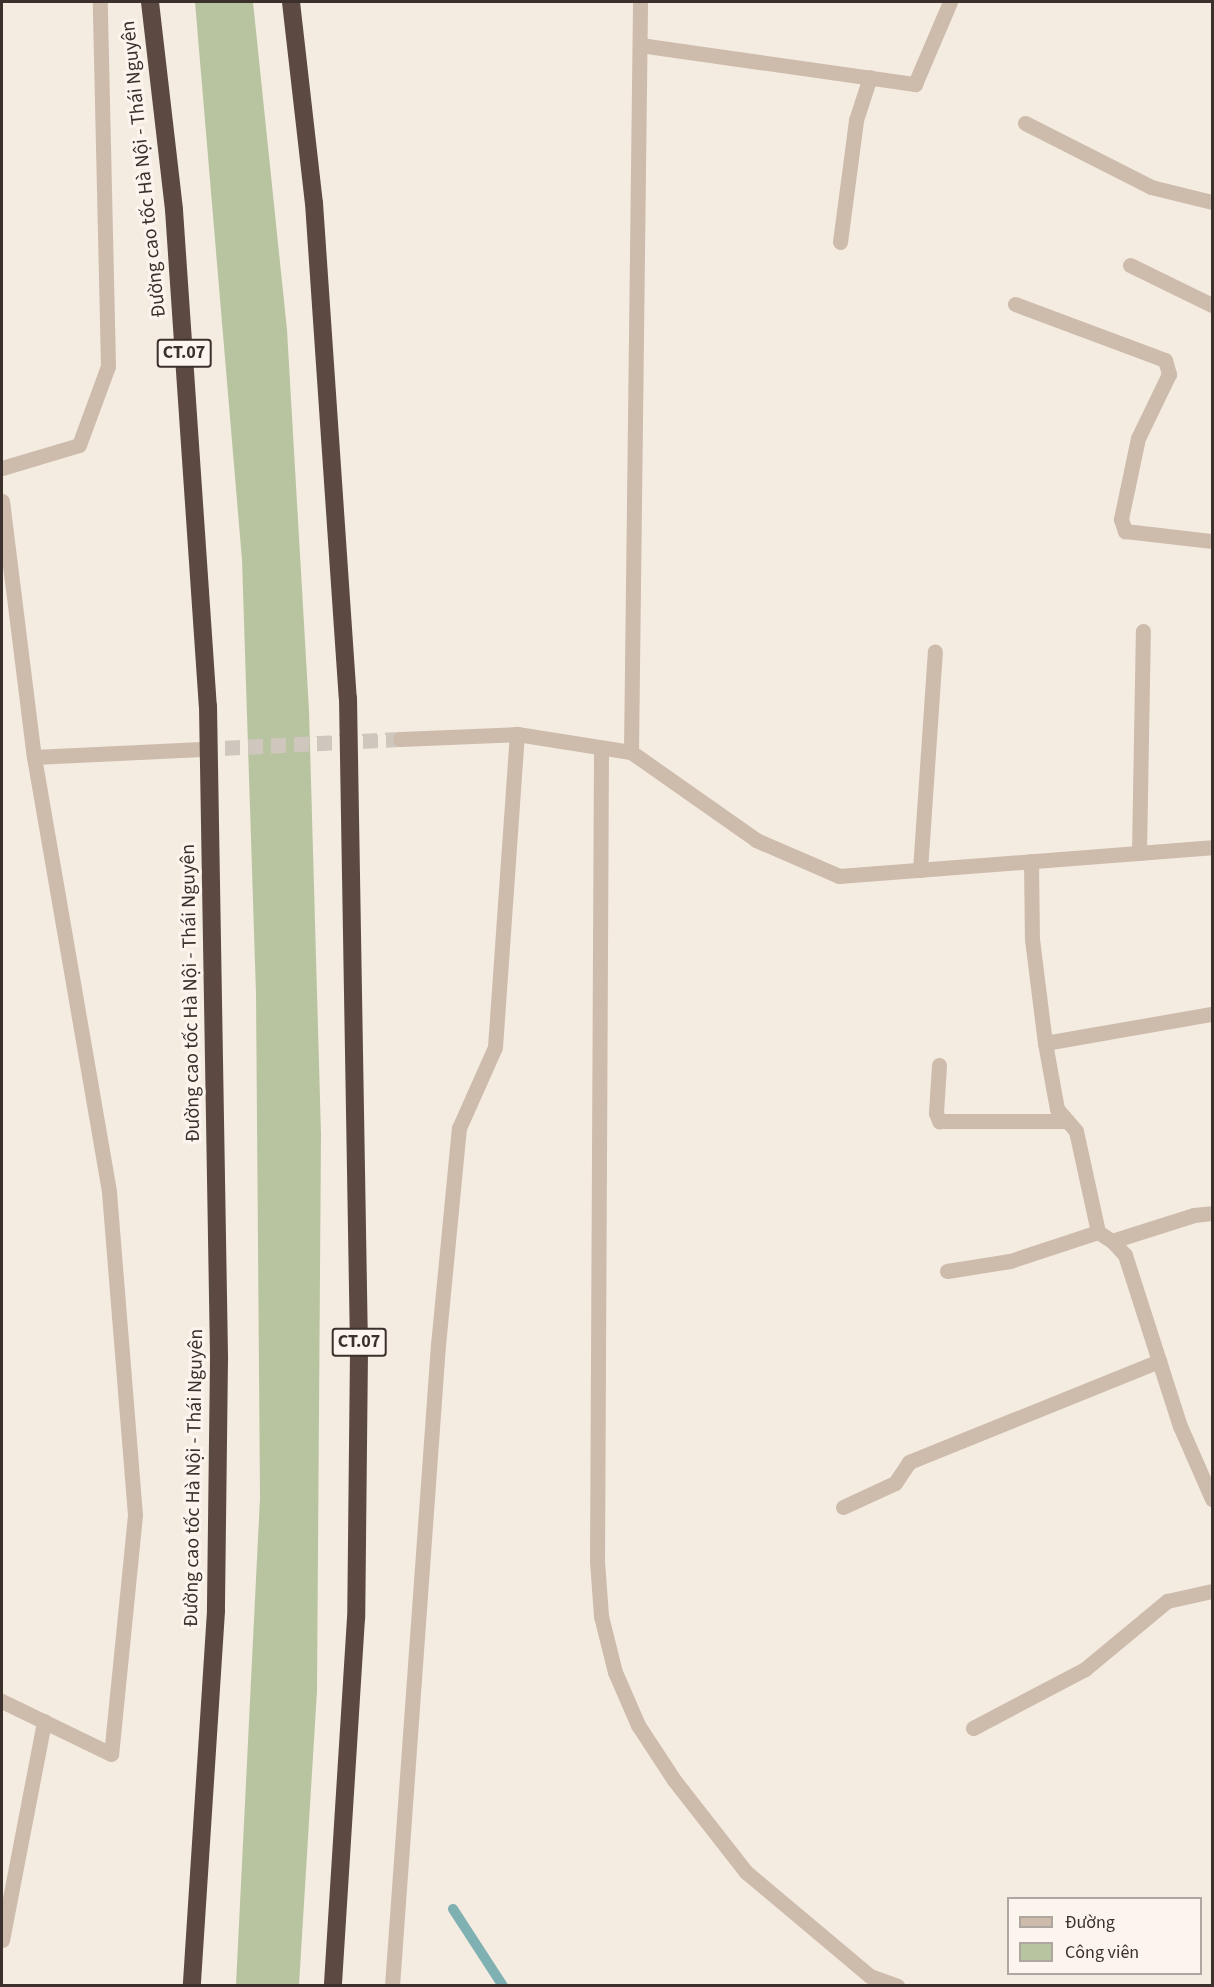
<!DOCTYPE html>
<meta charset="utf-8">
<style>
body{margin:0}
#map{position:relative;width:1214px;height:1987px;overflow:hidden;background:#f4ebe1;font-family:"Source Sans 3",sans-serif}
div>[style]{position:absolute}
.green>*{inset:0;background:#b8c4a0}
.stream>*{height:10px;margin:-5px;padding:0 5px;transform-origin:5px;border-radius:5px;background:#7fb0b2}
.street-tunnel>*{height:15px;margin-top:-7.5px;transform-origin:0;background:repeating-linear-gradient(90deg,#cfc6bd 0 15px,transparent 0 23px)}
.lane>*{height:15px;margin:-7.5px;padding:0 7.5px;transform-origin:7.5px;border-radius:7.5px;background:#cdbbac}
.street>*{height:15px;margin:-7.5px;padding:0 7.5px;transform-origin:7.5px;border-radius:7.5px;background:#cdbbac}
.highway>*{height:18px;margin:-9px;padding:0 9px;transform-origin:9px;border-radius:9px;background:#5c4a42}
span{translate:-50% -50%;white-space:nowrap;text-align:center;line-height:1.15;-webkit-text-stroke:6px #fbf5ee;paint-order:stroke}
.shield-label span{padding:2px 4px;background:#fbf5ee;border:2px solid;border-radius:4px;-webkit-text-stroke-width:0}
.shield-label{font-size:18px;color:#3b302b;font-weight:700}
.street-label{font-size:20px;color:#3b302b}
.frame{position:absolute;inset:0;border:3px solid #3b302b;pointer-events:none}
.legend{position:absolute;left:1007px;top:1897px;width:195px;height:78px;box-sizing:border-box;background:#fbf5ee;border:2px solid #aea6a0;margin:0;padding:8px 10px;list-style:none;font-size:18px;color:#3b302b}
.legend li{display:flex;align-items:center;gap:12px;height:30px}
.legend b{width:30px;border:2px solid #aea6a0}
</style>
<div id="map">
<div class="green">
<div style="clip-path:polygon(195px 2px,253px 2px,287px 330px,309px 710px,321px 1134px,317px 1691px,299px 1985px,236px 1985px,260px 1498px,256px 994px,242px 560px)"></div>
</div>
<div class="stream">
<div style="left:453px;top:1909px;width:92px;rotate:57deg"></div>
</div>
<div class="street-tunnel">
<div style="left:202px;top:749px;width:198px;rotate:-2.9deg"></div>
</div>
<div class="lane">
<div style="left:1025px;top:123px;width:141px;rotate:26.9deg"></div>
<div style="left:1151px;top:187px;width:63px;rotate:13.8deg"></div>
<div style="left:939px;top:1065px;width:48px;rotate:93.6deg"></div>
<div style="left:936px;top:1113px;width:9px;rotate:69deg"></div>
<div style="left:939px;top:1121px;width:128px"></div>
<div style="left:1112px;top:1241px;width:86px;rotate:-17.6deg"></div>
<div style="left:1194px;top:1215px;width:18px;rotate:-6deg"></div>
<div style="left:947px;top:1271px;width:64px;rotate:-9deg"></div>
<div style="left:1010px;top:1261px;width:93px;rotate:-18.2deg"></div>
<div style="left:843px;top:1507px;width:57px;rotate:-24.8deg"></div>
<div style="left:895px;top:1483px;width:25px;rotate:-56deg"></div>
<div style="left:909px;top:1462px;width:270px;rotate:-22deg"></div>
</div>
<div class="street">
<div style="left:640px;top:45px;width:278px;rotate:8.1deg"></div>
<div style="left:915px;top:84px;width:89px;rotate:-66.9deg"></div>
<div style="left:840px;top:242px;width:123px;rotate:-82.5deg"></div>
<div style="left:856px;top:120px;width:45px;rotate:-72deg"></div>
<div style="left:1130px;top:265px;width:91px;rotate:26deg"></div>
<div style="left:1015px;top:304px;width:160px;rotate:20.5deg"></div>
<div style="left:1165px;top:360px;width:15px;rotate:74deg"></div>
<div style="left:1169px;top:374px;width:71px;rotate:115.8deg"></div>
<div style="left:1138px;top:438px;width:83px;rotate:101.9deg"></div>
<div style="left:1121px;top:519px;width:13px;rotate:72deg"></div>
<div style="left:1125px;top:531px;width:88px;rotate:6.6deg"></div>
<div style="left:2px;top:468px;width:80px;rotate:-16.6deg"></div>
<div style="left:79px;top:445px;width:84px;rotate:-69.8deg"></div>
<div style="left:108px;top:366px;width:364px;rotate:-91.3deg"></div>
<div style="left:2px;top:501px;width:258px;rotate:82.9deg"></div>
<div style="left:34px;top:757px;width:441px;rotate:80.2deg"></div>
<div style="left:109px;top:1192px;width:324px;rotate:85.4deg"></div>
<div style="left:135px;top:1515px;width:240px;rotate:95.7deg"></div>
<div style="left:111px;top:1754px;width:121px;rotate:-154.1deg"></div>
<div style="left:400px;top:739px;width:117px;rotate:-2.4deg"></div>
<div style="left:517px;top:734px;width:115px;rotate:9deg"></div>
<div style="left:631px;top:752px;width:153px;rotate:35.1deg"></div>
<div style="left:756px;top:840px;width:90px;rotate:23.4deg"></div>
<div style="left:839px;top:876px;width:374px;rotate:-4.4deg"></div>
<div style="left:601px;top:748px;width:813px;rotate:90.28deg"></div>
<div style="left:597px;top:1561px;width:55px;rotate:85.8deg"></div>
<div style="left:601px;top:1616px;width:58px;rotate:76deg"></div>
<div style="left:615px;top:1672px;width:58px;rotate:66.5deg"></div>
<div style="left:638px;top:1725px;width:66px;rotate:56.8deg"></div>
<div style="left:674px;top:1780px;width:117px;rotate:52deg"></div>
<div style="left:746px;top:1872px;width:162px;rotate:40deg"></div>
<div style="left:870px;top:1976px;width:29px;rotate:20deg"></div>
<div style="left:631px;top:752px;width:750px;rotate:-89.31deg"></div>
<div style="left:34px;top:757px;width:168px;rotate:-2.7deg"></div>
<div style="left:1139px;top:853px;width:222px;rotate:-89deg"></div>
<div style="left:1031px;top:861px;width:78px;rotate:89.3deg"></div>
<div style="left:1032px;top:939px;width:105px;rotate:82.9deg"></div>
<div style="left:1045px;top:1043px;width:67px;rotate:79.7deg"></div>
<div style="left:1057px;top:1109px;width:29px;rotate:49deg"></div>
<div style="left:1076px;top:1131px;width:103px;rotate:77.7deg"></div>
<div style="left:1098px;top:1232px;width:17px;rotate:33deg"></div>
<div style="left:1112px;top:1241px;width:19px;rotate:47deg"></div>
<div style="left:1125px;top:1255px;width:180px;rotate:72.2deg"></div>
<div style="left:1180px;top:1426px;width:80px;rotate:66.3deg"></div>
<div style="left:920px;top:870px;width:219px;rotate:-86.1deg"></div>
<div style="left:1045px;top:1043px;width:169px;rotate:-9.9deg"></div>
<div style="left:973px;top:1728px;width:127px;rotate:-27.8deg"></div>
<div style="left:1085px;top:1669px;width:107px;rotate:-39.7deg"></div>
<div style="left:1167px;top:1601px;width:46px;rotate:-12.5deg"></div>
<div style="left:2px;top:1940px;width:223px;rotate:-79.1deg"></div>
<div style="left:392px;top:1986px;width:643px;rotate:-85.9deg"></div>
<div style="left:438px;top:1345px;width:218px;rotate:-84.5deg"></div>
<div style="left:459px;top:1128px;width:89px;rotate:-66deg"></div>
<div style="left:495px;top:1047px;width:314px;rotate:-86deg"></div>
</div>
<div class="highway">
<div style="left:150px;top:2px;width:209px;rotate:83.4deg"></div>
<div style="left:174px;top:210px;width:497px;rotate:86.1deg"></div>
<div style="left:208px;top:706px;width:653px;rotate:89.03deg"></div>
<div style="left:219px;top:1359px;width:252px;rotate:90.7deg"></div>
<div style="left:216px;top:1611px;width:376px;rotate:93.7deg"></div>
<div style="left:291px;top:2px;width:202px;rotate:83.5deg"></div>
<div style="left:314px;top:203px;width:496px;rotate:86.1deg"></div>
<div style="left:348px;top:698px;width:653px;rotate:89.03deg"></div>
<div style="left:359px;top:1351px;width:267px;rotate:90.6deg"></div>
<div style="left:356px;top:1618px;width:369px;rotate:93.6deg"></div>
</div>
<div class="shield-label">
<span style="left:184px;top:353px">CT.07</span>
<span style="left:359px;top:1342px">CT.07</span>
</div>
<div class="street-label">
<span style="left:144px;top:169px;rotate:-96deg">Đường cao tốc Hà Nội - Thái Nguyên</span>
<span style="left:191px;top:993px;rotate:-91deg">Đường cao tốc Hà Nội - Thái Nguyên</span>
<span style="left:194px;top:1478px;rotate:-89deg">Đường cao tốc Hà Nội - Thái Nguyên</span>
</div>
<div class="frame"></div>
<ul class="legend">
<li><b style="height:8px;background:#cdbbac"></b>Đường</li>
<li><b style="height:16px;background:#b8c4a0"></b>Công viên</li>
</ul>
</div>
